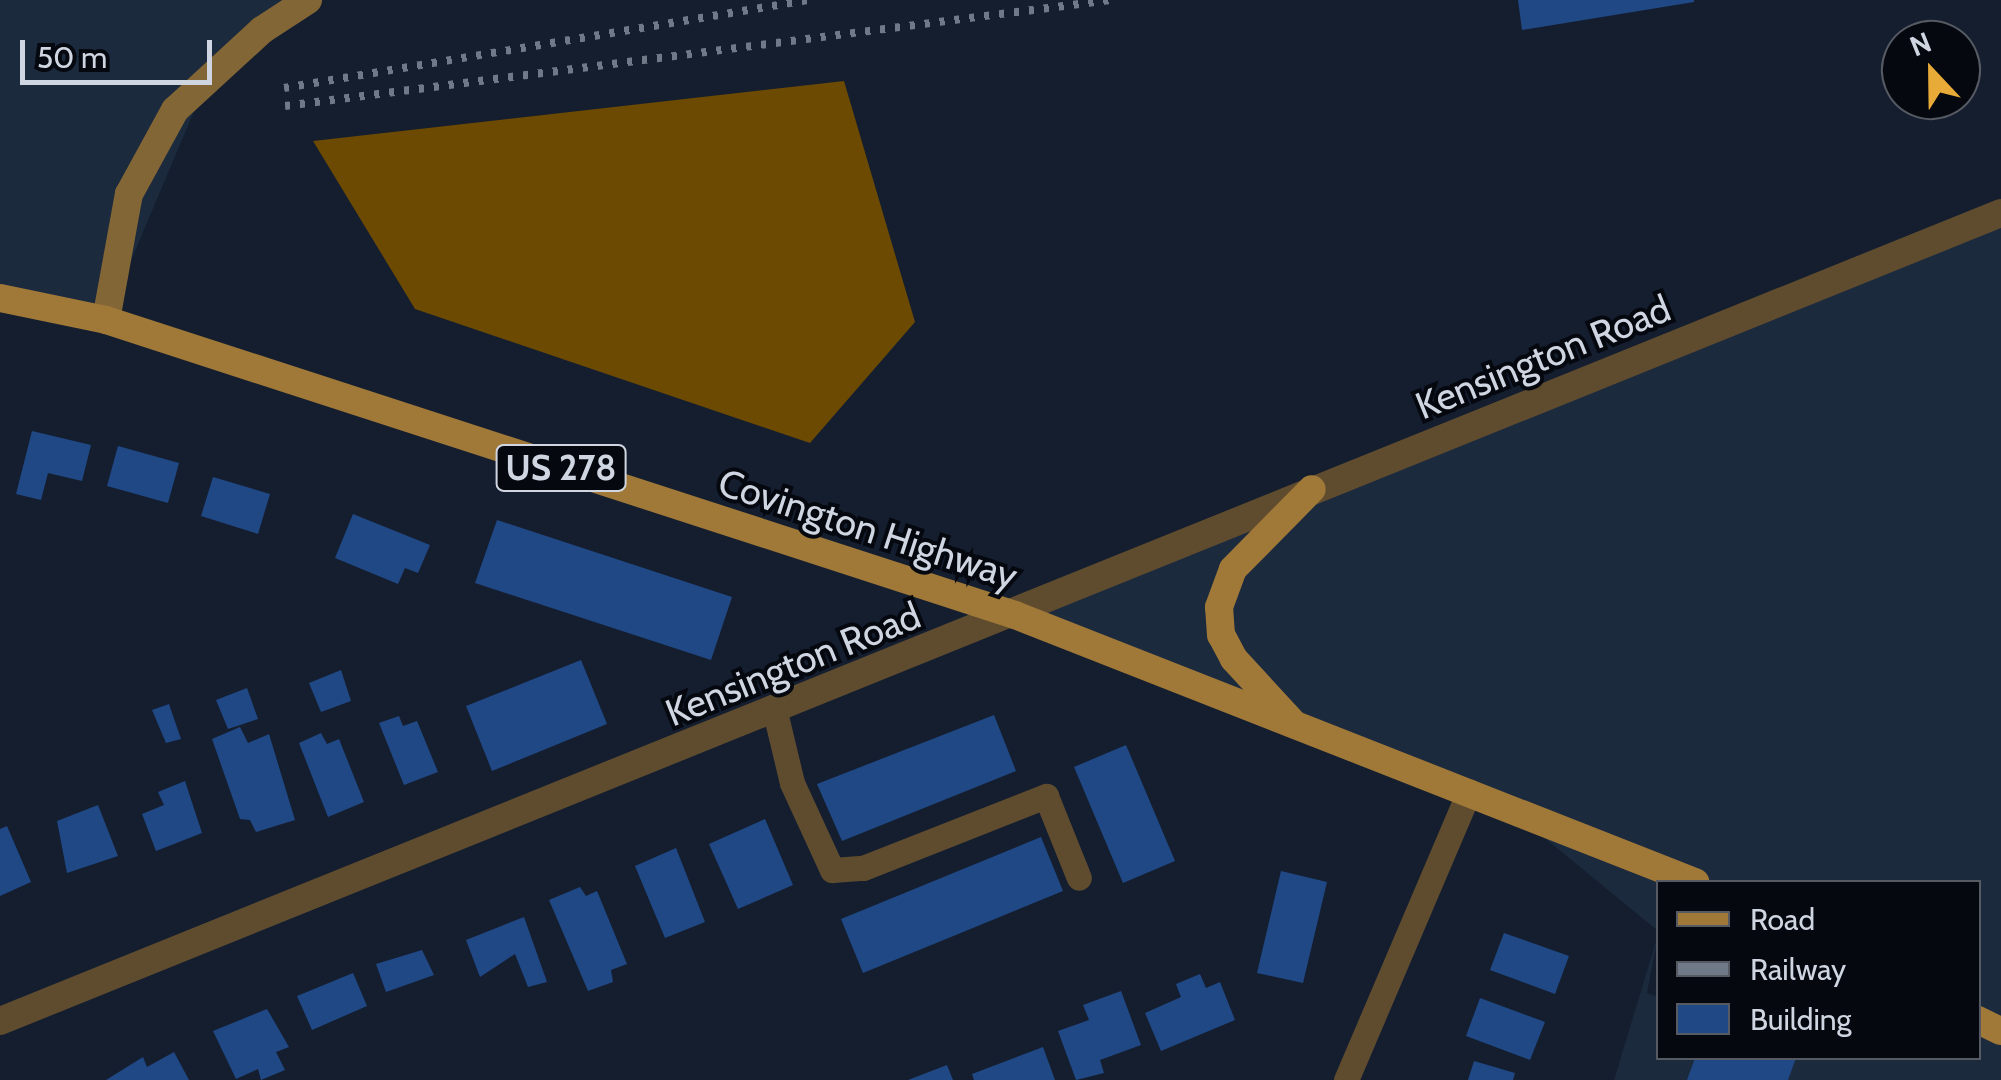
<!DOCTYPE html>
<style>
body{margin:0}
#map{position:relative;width:2001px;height:1080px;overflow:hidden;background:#141e2f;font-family:Cabin,sans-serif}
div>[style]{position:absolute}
.built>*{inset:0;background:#1c2a3e}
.forest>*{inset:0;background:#6c4a02}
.building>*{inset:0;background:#204885}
.minor>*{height:25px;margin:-12.5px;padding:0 12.5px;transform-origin:12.5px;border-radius:12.5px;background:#5f4c2f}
.tertiary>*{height:28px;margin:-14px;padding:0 14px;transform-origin:14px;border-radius:14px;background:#5f4c2f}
.secondary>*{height:28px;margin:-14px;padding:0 14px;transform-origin:14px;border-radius:14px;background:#836635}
.primary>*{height:28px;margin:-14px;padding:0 14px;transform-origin:14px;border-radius:14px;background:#a07938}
.rail>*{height:8px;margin-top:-4px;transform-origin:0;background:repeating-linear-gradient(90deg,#707987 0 5px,transparent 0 15px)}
span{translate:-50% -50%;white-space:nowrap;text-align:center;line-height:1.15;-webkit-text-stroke:8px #05080f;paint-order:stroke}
.shield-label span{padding:2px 8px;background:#05080f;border:2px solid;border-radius:8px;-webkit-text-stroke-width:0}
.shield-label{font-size:35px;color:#cfd6e1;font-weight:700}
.street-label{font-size:38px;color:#cfd6e1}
.legend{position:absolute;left:1656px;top:880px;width:325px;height:180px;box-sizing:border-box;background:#05080f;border:2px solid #565a63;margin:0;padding:12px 18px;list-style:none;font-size:30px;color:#cfd6e1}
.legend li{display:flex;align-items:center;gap:20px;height:50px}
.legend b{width:50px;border:2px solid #565a63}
.north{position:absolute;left:1881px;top:20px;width:100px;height:100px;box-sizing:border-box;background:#05080f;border:2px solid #565a63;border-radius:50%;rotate:338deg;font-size:28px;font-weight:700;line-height:40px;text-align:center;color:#cfd6e1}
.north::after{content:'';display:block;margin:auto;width:35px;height:45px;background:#e9ab38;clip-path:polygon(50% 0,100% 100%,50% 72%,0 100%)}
.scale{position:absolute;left:20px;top:40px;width:192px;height:45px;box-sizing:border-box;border:5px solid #cfd6e1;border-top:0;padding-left:12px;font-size:30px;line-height:35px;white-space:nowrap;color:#cfd6e1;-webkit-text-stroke:8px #05080f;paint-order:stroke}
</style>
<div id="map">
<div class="built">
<div style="clip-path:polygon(0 0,306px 0,211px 71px,106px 320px,0 309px)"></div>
<div style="clip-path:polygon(2001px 200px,2001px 1080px,1614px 1080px,1658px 935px,1647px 993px,1658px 997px,1658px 1058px,1978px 1058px,1978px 882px,1658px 882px,1658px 931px,1474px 780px,1015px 615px)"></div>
</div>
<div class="forest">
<div style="clip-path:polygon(844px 81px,915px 322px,810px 443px,415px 309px,313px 141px)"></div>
</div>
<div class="building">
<div style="clip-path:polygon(1518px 0,1694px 0,1694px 2px,1522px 30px)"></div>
<div style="clip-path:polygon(32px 431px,91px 445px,82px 481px,48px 473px,41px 500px,16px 494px)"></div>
<div style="clip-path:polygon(118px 446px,179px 463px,168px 503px,107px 486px)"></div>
<div style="clip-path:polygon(213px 477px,270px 494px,258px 534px,201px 516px)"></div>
<div style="clip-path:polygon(353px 514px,430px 545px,418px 573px,405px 568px,398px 584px,335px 558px)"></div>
<div style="clip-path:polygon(497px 520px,732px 597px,711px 660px,475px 583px)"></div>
<div style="clip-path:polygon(581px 660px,607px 724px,492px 771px,466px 706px)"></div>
<div style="clip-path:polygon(341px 670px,351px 701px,321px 712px,309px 683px)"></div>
<div style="clip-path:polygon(247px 688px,258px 719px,228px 729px,216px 700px)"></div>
<div style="clip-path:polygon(169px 704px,181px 739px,166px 743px,152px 710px)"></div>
<div style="clip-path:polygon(994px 715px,1016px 771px,842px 841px,817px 784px)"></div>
<div style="clip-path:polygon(399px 716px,403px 726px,417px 721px,438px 772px,404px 785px,379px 723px)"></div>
<div style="clip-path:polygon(240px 727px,248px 743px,269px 734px,295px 820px,256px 832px,250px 820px,240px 819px,212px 739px)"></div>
<div style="clip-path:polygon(321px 733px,327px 744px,339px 739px,364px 802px,328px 817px,299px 743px)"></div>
<div style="clip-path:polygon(1126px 745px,1175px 861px,1123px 883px,1074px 767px)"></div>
<div style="clip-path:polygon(185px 781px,202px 833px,156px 851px,142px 814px,164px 805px,158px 792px)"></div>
<div style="clip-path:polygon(98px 805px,118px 856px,67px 873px,57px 821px)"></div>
<div style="clip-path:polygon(765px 819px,793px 885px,738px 909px,709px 844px)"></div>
<div style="clip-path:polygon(7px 826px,31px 882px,0 896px,0 829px)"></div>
<div style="clip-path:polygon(1041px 837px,1063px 891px,863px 973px,841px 919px)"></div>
<div style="clip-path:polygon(676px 848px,705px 922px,665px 938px,635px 866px)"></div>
<div style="clip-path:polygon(1281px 871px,1327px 882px,1303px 983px,1257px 973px)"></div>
<div style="clip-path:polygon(580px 887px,586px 896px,597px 891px,627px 964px,611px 970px,613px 982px,588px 991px,549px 900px)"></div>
<div style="clip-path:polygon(524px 917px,547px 982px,528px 987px,515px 954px,480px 977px,466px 940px)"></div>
<div style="clip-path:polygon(1504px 933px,1569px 956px,1555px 994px,1490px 970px)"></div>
<div style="clip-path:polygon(422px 950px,434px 975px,386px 992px,376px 964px)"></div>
<div style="clip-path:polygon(353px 973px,367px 1006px,312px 1030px,297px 996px)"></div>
<div style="clip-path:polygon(1200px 974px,1206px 988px,1220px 982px,1235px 1020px,1161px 1051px,1145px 1013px,1181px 997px,1176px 984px)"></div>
<div style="clip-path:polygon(1121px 991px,1141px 1045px,1100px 1060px,1104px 1073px,1076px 1080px,1058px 1031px,1089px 1020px,1083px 1005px)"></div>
<div style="clip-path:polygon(1480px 998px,1545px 1022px,1530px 1060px,1466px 1036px)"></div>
<div style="clip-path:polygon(267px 1009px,289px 1047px,276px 1052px,285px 1070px,261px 1080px,258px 1069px,236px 1079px,213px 1031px)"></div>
<div style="clip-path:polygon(1043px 1047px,1055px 1080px,974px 1080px,972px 1074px)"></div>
<div style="clip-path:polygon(174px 1052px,189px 1080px,106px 1080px,143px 1057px,147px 1067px)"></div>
<div style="clip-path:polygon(1695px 1058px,1796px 1058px,1788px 1080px,1687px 1080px)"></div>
<div style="clip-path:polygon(1474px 1061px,1515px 1073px,1513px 1080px,1468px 1080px)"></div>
<div style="clip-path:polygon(947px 1065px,953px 1080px,908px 1080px)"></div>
</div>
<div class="minor">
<div style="left:775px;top:712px;width:73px;rotate:76.5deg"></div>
<div style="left:792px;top:783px;width:96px;rotate:65.3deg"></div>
<div style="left:832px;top:870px;width:31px;rotate:-4deg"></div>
<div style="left:863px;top:868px;width:197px;rotate:-21.5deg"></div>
<div style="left:1046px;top:796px;width:88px;rotate:68.1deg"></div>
<div style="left:1346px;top:1080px;width:314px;rotate:-66.9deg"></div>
</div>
<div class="tertiary">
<div style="left:0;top:1021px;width:2158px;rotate:-21.99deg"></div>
</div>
<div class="secondary">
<div style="left:106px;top:320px;width:128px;rotate:-79.7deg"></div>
<div style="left:129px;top:194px;width:96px;rotate:-61.3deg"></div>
<div style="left:175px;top:110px;width:118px;rotate:-42.6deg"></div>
<div style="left:262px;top:30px;width:55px;rotate:-33.1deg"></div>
</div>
<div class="primary">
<div style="left:0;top:298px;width:108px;rotate:11.7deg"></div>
<div style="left:106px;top:320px;width:956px;rotate:17.98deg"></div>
<div style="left:1015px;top:615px;width:731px;rotate:21.44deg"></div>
<div style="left:1292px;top:722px;width:86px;rotate:-132.6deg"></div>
<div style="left:1234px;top:659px;width:27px;rotate:-118deg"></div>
<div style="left:1221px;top:635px;width:28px;rotate:-94deg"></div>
<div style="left:1219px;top:607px;width:40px;rotate:-69.8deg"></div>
<div style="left:1233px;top:569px;width:112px;rotate:-45.4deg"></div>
<div style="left:1978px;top:1020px;width:25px;rotate:26deg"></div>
</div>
<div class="rail">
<div style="left:284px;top:88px;width:531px;rotate:-9.53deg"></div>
<div style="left:285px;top:106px;width:832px;rotate:-7.32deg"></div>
</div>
<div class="shield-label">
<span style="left:561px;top:468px">US 278</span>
</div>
<div class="street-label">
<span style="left:1543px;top:357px;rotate:-22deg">Kensington Road</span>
<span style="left:868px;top:529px;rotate:18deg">Covington Highway</span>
<span style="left:793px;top:664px;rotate:-22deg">Kensington Road</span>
</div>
<ul class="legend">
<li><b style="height:12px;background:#a07938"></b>Road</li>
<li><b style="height:12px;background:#707987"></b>Railway</li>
<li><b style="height:28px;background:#204885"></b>Building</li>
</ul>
<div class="north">N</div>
<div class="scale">50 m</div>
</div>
